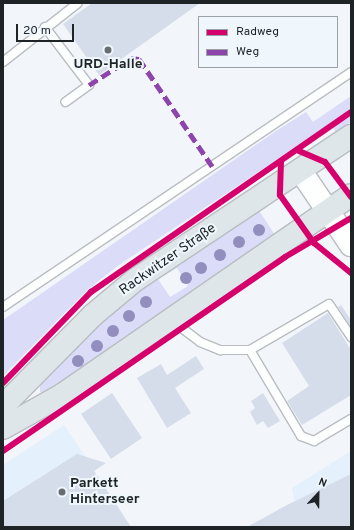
<!DOCTYPE html>
<meta charset="utf-8">
<style>
body{margin:0}
#map{position:relative;width:354px;height:530px;overflow:hidden;background:#f2f6fa;font-family:Overpass,sans-serif}
div>[style]{position:absolute}
.built>*{inset:0;background:#e4f0fb}
.green>*{inset:0;background:#dadcf8}
.building>*{inset:0;background:#d6ddea}
.roads{filter:drop-shadow(1px 0 #b9bdc1) drop-shadow(-1px 0 #b9bdc1) drop-shadow(0 1px #b9bdc1) drop-shadow(0 -1px #b9bdc1)}
.lane>*{height:8px;margin:-4px;padding:0 4px;transform-origin:4px;border-radius:4px;background:#fdfefe}
.secondary>*{height:22px;margin:-11px;padding:0 11px;transform-origin:11px;border-radius:11px;background:#fdfefe}
.primary>*{height:22px;margin:-11px;padding:0 11px;transform-origin:11px;border-radius:11px;background:#dee6e9}
.quiet>*{height:5px;margin-top:-2.5px;transform-origin:0;background:repeating-linear-gradient(90deg,#8e44ad 0 10px,transparent 0 15px)}
.cycleway>*{height:6px;margin:-3px;padding:0 3px;transform-origin:3px;border-radius:3px;background:#d6006c}
.trees>*{width:12px;height:12px;margin:-6px;border-radius:50%;background:#928ebe}
.dots>*{width:11px;height:11px;translate:-50% -50%;box-sizing:border-box;border:2px solid #eff7fd;border-radius:50%}
span{translate:-50% -50%;white-space:nowrap;text-align:center;line-height:1.15;-webkit-text-stroke:4px #eff7fd;paint-order:stroke}
.poi-label{font-size:14px;color:#1e2326;font-weight:700}
.left{translate:0 -50%;text-align:left}
.street-label{font-size:14px;color:#1e2326}
.frame{position:absolute;inset:0;border:4px solid #1e2326;pointer-events:none}
.legend{position:absolute;left:198px;top:16px;width:140px;height:52px;box-sizing:border-box;background:#eff7fd;border:1px solid #9ba2a7;margin:0;padding:5px 7px;list-style:none;font-size:12px;color:#1e2326}
.legend li{display:flex;align-items:center;gap:8px;height:20px}
.legend b{width:20px;border:1px solid #9ba2a7}
.north{position:absolute;left:298px;top:474px;width:40px;height:40px;-webkit-text-stroke:3px #eff7fd;paint-order:stroke;rotate:22deg;font-size:11px;font-weight:700;line-height:16px;text-align:center;color:#1e2326}
.north::after{content:'';display:block;margin:auto;width:14px;height:18px;background:#1e2326;clip-path:polygon(50% 0,100% 100%,50% 72%,0 100%)}
.scale{position:absolute;left:16px;top:24px;width:58px;height:18px;box-sizing:border-box;border:2px solid #1e2326;border-top:0;padding-left:5px;font-size:12px;line-height:14px;white-space:nowrap;color:#1e2326;-webkit-text-stroke:3px #eff7fd;paint-order:stroke}
</style>
<div id="map">
<div class="built">
<div style="clip-path:polygon(64px 425px,85px 456px,131px 527px,3px 527px,3px 465px)"></div>
<div style="clip-path:polygon(351px 451px,351px 527px,295px 503px,292px 488px)"></div>
</div>
<div class="green">
<div style="clip-path:polygon(351px 96px,351px 122px,336px 132px,330px 124px,119px 265px,87px 290px,3px 376px,3px 320px,276px 131px,306px 112px,313px 122px)"></div>
<div style="clip-path:polygon(evenodd,258px 209px,275px 235px,72px 378px,46px 394px,40px 392px,40px 386px,85px 336px,118px 305px,258px 209px,177px 268px,188px 286px,170px 297px,158px 279px,177px 268px)"></div>
</div>
<div class="building">
<div style="clip-path:polygon(92px 3px,200px 3px,99px 75px,63px 24px)"></div>
<div style="clip-path:polygon(341px 305px,351px 320px,351px 327px,338px 307px)"></div>
<div style="clip-path:polygon(328px 313px,351px 350px,351px 395px,302px 425px,287px 401px,309px 386px,282px 343px)"></div>
<div style="clip-path:polygon(196px 356px,204px 369px,175px 388px,191px 413px,167px 428px,137px 378px,161px 364px,167px 375px)"></div>
<div style="clip-path:polygon(112px 393px,142px 438px,111px 459px,81px 414px)"></div>
<div style="clip-path:polygon(263px 393px,280px 421px,268px 428px,263px 421px,257px 425px,250px 412px,255px 408px,251px 401px)"></div>
<div style="clip-path:polygon(77px 454px,106px 463px,94px 471px,131px 527px,3px 527px,3px 501px)"></div>
<div style="clip-path:polygon(351px 474px,351px 527px,247px 527px,285px 506px)"></div>
</div>
<div class="roads">
<div class="lane">
<div style="left:45px;top:27px;width:73px;rotate:52.8deg"></div>
<div style="left:89px;top:85px;width:29px;rotate:144deg"></div>
<div style="left:3px;top:62px;width:95px;rotate:-38.2deg"></div>
<div style="left:3px;top:307px;width:420px;rotate:-34deg"></div>
<div style="left:174px;top:317px;width:15px;rotate:53deg"></div>
<div style="left:183px;top:329px;width:21px;rotate:37deg"></div>
<div style="left:200px;top:342px;width:22px;rotate:22deg"></div>
<div style="left:220px;top:350px;width:30px"></div>
<div style="left:250px;top:350px;width:100px;rotate:59.3deg"></div>
<div style="left:301px;top:436px;width:14px;rotate:21deg"></div>
<div style="left:314px;top:441px;width:43px;rotate:-30.7deg"></div>
<div style="left:250px;top:350px;width:91px;rotate:-30.2deg"></div>
<div style="left:329px;top:304px;width:40px;rotate:56deg"></div>
</div>
<div class="secondary">
<div style="left:300px;top:170px;width:91px;rotate:55.8deg"></div>
</div>
<div class="primary">
<div style="left:3px;top:406px;width:128px;rotate:-45.3deg"></div>
<div style="left:93px;top:315px;width:55px;rotate:-39.8deg"></div>
<div style="left:135px;top:280px;width:260px;rotate:-33.7deg"></div>
<div style="left:3px;top:428px;width:68px;rotate:-29.2deg"></div>
<div style="left:62px;top:395px;width:351px;rotate:-34.7deg"></div>
</div>
</div>
<div class="quiet">
<div style="left:89px;top:85px;width:50px;rotate:-32.7deg"></div>
<div style="left:131px;top:58px;width:8px;rotate:7deg"></div>
<div style="left:139px;top:59px;width:130px;rotate:55.7deg"></div>
</div>
<div class="cycleway">
<div style="left:299px;top:151px;width:28px;rotate:23deg"></div>
<div style="left:325px;top:162px;width:44px;rotate:53.4deg"></div>
<div style="left:281px;top:162px;width:33px;rotate:92deg"></div>
<div style="left:280px;top:195px;width:59px;rotate:54.7deg"></div>
<div style="left:314px;top:243px;width:48px;rotate:39deg"></div>
<div style="left:3px;top:383px;width:127px;rotate:-46deg"></div>
<div style="left:91px;top:292px;width:316px;rotate:-34.7deg"></div>
<div style="left:3px;top:451px;width:342px;rotate:-34.5deg"></div>
<div style="left:285px;top:257px;width:77px;rotate:-30.6deg"></div>
</div>
<div class="trees">
<div style="left:259px;top:230px"></div>
<div style="left:239px;top:242px"></div>
<div style="left:220px;top:255px"></div>
<div style="left:201px;top:268px"></div>
<div style="left:186px;top:278px"></div>
<div style="left:146px;top:302px"></div>
<div style="left:129px;top:316px"></div>
<div style="left:113px;top:331px"></div>
<div style="left:97px;top:346px"></div>
<div style="left:78px;top:361px"></div>
</div>
<div class="dots">
<div style="left:108px;top:50px;background:#686d70"></div>
<div style="left:62px;top:492px;background:#686d70"></div>
</div>
<div class="poi-label">
<span style="left:108px;top:65px">URD-Halle</span>
<span class="left" style="left:70px;top:492px">Parkett<br>Hinterseer</span>
</div>
<div class="street-label">
<span style="left:168px;top:260px;rotate:-35deg">Rackwitzer Straße</span>
</div>
<div class="frame"></div>
<ul class="legend">
<li><b style="height:5px;background:#d6006c"></b>Radweg</li>
<li><b style="height:5px;background:#8e44ad"></b>Weg</li>
</ul>
<div class="north">N</div>
<div class="scale">20 m</div>
</div>
